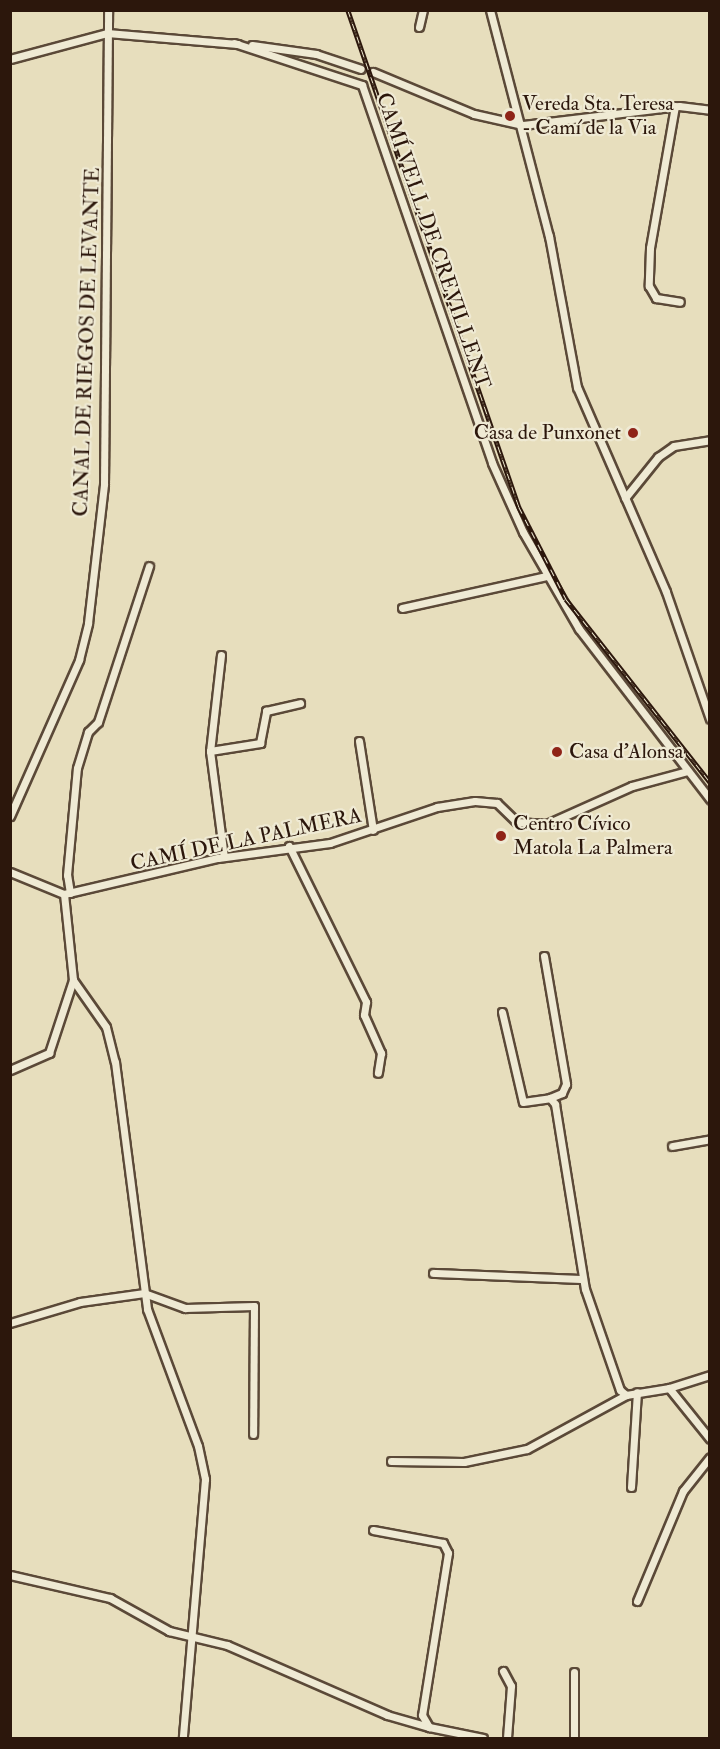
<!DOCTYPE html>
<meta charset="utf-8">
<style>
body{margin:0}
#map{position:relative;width:720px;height:1749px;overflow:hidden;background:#e7debd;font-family:"IM FELL Double Pica",serif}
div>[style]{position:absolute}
.roads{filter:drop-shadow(2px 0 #5b4938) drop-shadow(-2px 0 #5b4938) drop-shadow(0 2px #5b4938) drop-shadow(0 -2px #5b4938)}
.minor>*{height:7px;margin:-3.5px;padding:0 3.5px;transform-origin:3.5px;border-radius:3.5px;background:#efead4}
.rail>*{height:4.5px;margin-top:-2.25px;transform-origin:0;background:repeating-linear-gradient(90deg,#efead4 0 7px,#2c170c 0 14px);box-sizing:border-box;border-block:2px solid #2c170c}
.dots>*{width:16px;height:16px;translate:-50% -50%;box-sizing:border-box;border:3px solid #efead4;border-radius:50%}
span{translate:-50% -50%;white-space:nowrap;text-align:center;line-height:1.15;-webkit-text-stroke:4.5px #efead4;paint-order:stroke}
.poi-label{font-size:21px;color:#2c170c}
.left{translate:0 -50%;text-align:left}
.right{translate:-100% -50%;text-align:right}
.street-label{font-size:21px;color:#2c170c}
.frame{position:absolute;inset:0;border:12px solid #2c170c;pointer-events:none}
</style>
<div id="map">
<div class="roads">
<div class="minor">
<div style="left:490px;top:10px;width:234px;rotate:75.4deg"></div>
<div style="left:549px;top:236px;width:154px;rotate:79.5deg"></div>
<div style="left:577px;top:387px;width:223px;rotate:66.5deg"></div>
<div style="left:666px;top:592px;width:134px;rotate:70.9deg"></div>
<div style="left:419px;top:27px;width:17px;rotate:-77deg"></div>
<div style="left:234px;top:43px;width:135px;rotate:18.2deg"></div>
<div style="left:362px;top:85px;width:400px;rotate:71deg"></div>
<div style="left:492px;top:463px;width:76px;rotate:65.8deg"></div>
<div style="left:523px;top:532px;width:112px;rotate:60deg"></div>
<div style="left:579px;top:629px;width:215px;rotate:52.4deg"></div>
<div style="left:252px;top:45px;width:65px;rotate:8deg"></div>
<div style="left:316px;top:54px;width:47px;rotate:18.4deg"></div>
<div style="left:10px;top:59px;width:100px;rotate:-15deg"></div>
<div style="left:107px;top:33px;width:131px;rotate:4.8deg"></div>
<div style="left:373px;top:72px;width:109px;rotate:22.6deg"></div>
<div style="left:474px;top:114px;width:50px;rotate:12.7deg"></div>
<div style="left:523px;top:125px;width:157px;rotate:-6.9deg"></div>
<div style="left:679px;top:106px;width:31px;rotate:7deg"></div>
<div style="left:675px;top:106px;width:144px;rotate:100deg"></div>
<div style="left:650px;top:248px;width:38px;rotate:92deg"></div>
<div style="left:649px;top:286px;width:14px;rotate:60deg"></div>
<div style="left:656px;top:298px;width:24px;rotate:9deg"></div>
<div style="left:625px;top:498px;width:53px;rotate:-51.2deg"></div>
<div style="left:658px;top:457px;width:19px;rotate:-35deg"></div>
<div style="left:674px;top:446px;width:36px;rotate:-9deg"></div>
<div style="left:402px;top:608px;width:148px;rotate:-12.5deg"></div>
<div style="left:221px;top:655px;width:97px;rotate:96.5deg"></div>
<div style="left:210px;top:751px;width:107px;rotate:82.5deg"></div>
<div style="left:359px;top:741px;width:90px;rotate:81.1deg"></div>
<div style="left:210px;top:751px;width:51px;rotate:-9.1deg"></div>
<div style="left:260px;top:743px;width:33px;rotate:-79deg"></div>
<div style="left:266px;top:711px;width:35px;rotate:-13deg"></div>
<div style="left:10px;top:816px;width:171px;rotate:-66.1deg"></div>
<div style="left:79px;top:660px;width:38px;rotate:-76deg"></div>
<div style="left:88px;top:623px;width:140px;rotate:-83.4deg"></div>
<div style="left:104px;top:484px;width:474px;rotate:-89.5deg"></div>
<div style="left:289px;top:846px;width:174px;rotate:63.7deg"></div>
<div style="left:366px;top:1002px;width:13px;rotate:99deg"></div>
<div style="left:364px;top:1015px;width:42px;rotate:65.9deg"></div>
<div style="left:381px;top:1053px;width:20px;rotate:99deg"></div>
<div style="left:10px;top:872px;width:58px;rotate:22.2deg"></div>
<div style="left:64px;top:894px;width:158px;rotate:-13.2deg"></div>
<div style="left:218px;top:858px;width:113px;rotate:-7.6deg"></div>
<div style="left:330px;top:843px;width:113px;rotate:-18.6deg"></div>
<div style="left:437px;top:807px;width:38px;rotate:-9deg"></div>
<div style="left:475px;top:801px;width:22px;rotate:5deg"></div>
<div style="left:497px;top:803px;width:28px;rotate:44deg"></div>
<div style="left:517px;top:822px;width:30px;rotate:4deg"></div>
<div style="left:547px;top:824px;width:93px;rotate:-24.1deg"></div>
<div style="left:632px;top:786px;width:58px;rotate:-15deg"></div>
<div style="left:70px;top:893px;width:18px;rotate:-99deg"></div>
<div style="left:67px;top:875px;width:107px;rotate:-84.7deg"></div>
<div style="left:77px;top:768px;width:38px;rotate:-73deg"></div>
<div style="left:88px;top:732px;width:14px;rotate:-45deg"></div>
<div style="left:98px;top:722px;width:164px;rotate:-71.9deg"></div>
<div style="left:64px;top:894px;width:86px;rotate:84deg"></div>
<div style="left:73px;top:980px;width:57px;rotate:54.9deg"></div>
<div style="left:106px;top:1027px;width:36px;rotate:76deg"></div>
<div style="left:115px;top:1062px;width:249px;rotate:82.6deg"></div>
<div style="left:147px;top:1309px;width:146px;rotate:69.6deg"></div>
<div style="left:198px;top:1446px;width:34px;rotate:78deg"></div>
<div style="left:205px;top:1479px;width:260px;rotate:94.9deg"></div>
<div style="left:544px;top:956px;width:130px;rotate:80.2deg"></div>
<div style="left:566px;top:1084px;width:10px;rotate:114deg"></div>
<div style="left:562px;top:1093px;width:13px;rotate:157deg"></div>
<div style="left:502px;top:1012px;width:92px;rotate:76.9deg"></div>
<div style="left:523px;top:1102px;width:27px;rotate:-8deg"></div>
<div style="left:550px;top:1098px;width:8px;rotate:50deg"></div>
<div style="left:555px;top:1104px;width:187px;rotate:80.8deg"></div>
<div style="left:585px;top:1289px;width:107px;rotate:70.9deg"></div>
<div style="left:620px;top:1390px;width:8px;rotate:40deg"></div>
<div style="left:626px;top:1395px;width:44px;rotate:-9.2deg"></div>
<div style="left:669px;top:1388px;width:65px;rotate:51.2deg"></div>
<div style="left:10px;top:1070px;width:43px;rotate:-23.6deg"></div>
<div style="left:49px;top:1053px;width:77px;rotate:-71.8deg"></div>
<div style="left:672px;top:1146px;width:39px;rotate:-10deg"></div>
<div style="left:433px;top:1273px;width:150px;rotate:2.3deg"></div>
<div style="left:10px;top:1323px;width:73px;rotate:-16.7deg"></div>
<div style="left:80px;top:1302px;width:65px;rotate:-8deg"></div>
<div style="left:144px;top:1293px;width:44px;rotate:20.1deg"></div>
<div style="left:185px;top:1308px;width:69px;rotate:-1.7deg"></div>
<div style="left:254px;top:1306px;width:128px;rotate:90.4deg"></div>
<div style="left:669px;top:1388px;width:43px;rotate:-17.6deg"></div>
<div style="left:391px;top:1461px;width:73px;rotate:0.8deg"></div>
<div style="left:464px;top:1462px;width:64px;rotate:-11.7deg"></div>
<div style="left:527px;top:1449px;width:113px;rotate:-28.6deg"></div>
<div style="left:631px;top:1487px;width:95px;rotate:-86.4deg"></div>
<div style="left:373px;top:1530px;width:71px;rotate:10.5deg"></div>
<div style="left:443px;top:1543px;width:11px;rotate:63deg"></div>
<div style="left:448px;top:1553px;width:164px;rotate:99.1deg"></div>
<div style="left:422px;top:1715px;width:14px;rotate:60deg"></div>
<div style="left:429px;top:1727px;width:55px;rotate:11.5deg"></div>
<div style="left:10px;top:1575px;width:103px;rotate:13deg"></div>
<div style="left:110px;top:1598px;width:68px;rotate:29.2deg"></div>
<div style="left:169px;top:1631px;width:60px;rotate:13.6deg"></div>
<div style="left:227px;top:1645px;width:175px;rotate:23.6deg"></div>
<div style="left:387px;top:1715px;width:44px;rotate:15.9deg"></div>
<div style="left:637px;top:1601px;width:119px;rotate:-67.3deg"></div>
<div style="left:683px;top:1491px;width:43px;rotate:-51.5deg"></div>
<div style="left:503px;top:1671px;width:17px;rotate:62deg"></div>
<div style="left:511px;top:1686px;width:52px;rotate:94.4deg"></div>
<div style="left:574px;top:1738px;width:66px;rotate:-90deg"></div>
</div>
</div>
<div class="rail">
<div style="left:348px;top:10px;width:526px;rotate:71.01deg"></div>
<div style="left:519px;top:507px;width:103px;rotate:62.9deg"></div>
<div style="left:566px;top:599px;width:233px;rotate:51.8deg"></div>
</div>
<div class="dots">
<div style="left:510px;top:116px;background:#8f2418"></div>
<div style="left:633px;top:433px;background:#8f2418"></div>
<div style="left:557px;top:752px;background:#8f2418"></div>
<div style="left:501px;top:836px;background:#8f2418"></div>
</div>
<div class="poi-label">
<span class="left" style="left:522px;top:116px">Vereda Sta. Teresa<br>- Camí de la Via</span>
<span class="right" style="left:621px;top:433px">Casa de Punxonet</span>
<span class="left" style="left:569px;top:752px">Casa d'Alonsa</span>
<span class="left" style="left:513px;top:836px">Centro Cívico<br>Matola La Palmera</span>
</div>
<div class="street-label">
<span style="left:433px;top:241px;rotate:71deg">CAMÍ VELL DE CREVILLENT</span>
<span style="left:87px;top:342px;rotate:-88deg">CANAL DE RIEGOS DE LEVANTE</span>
<span style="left:246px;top:840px;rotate:-12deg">CAMÍ DE LA PALMERA</span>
</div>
<div class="frame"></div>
</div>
